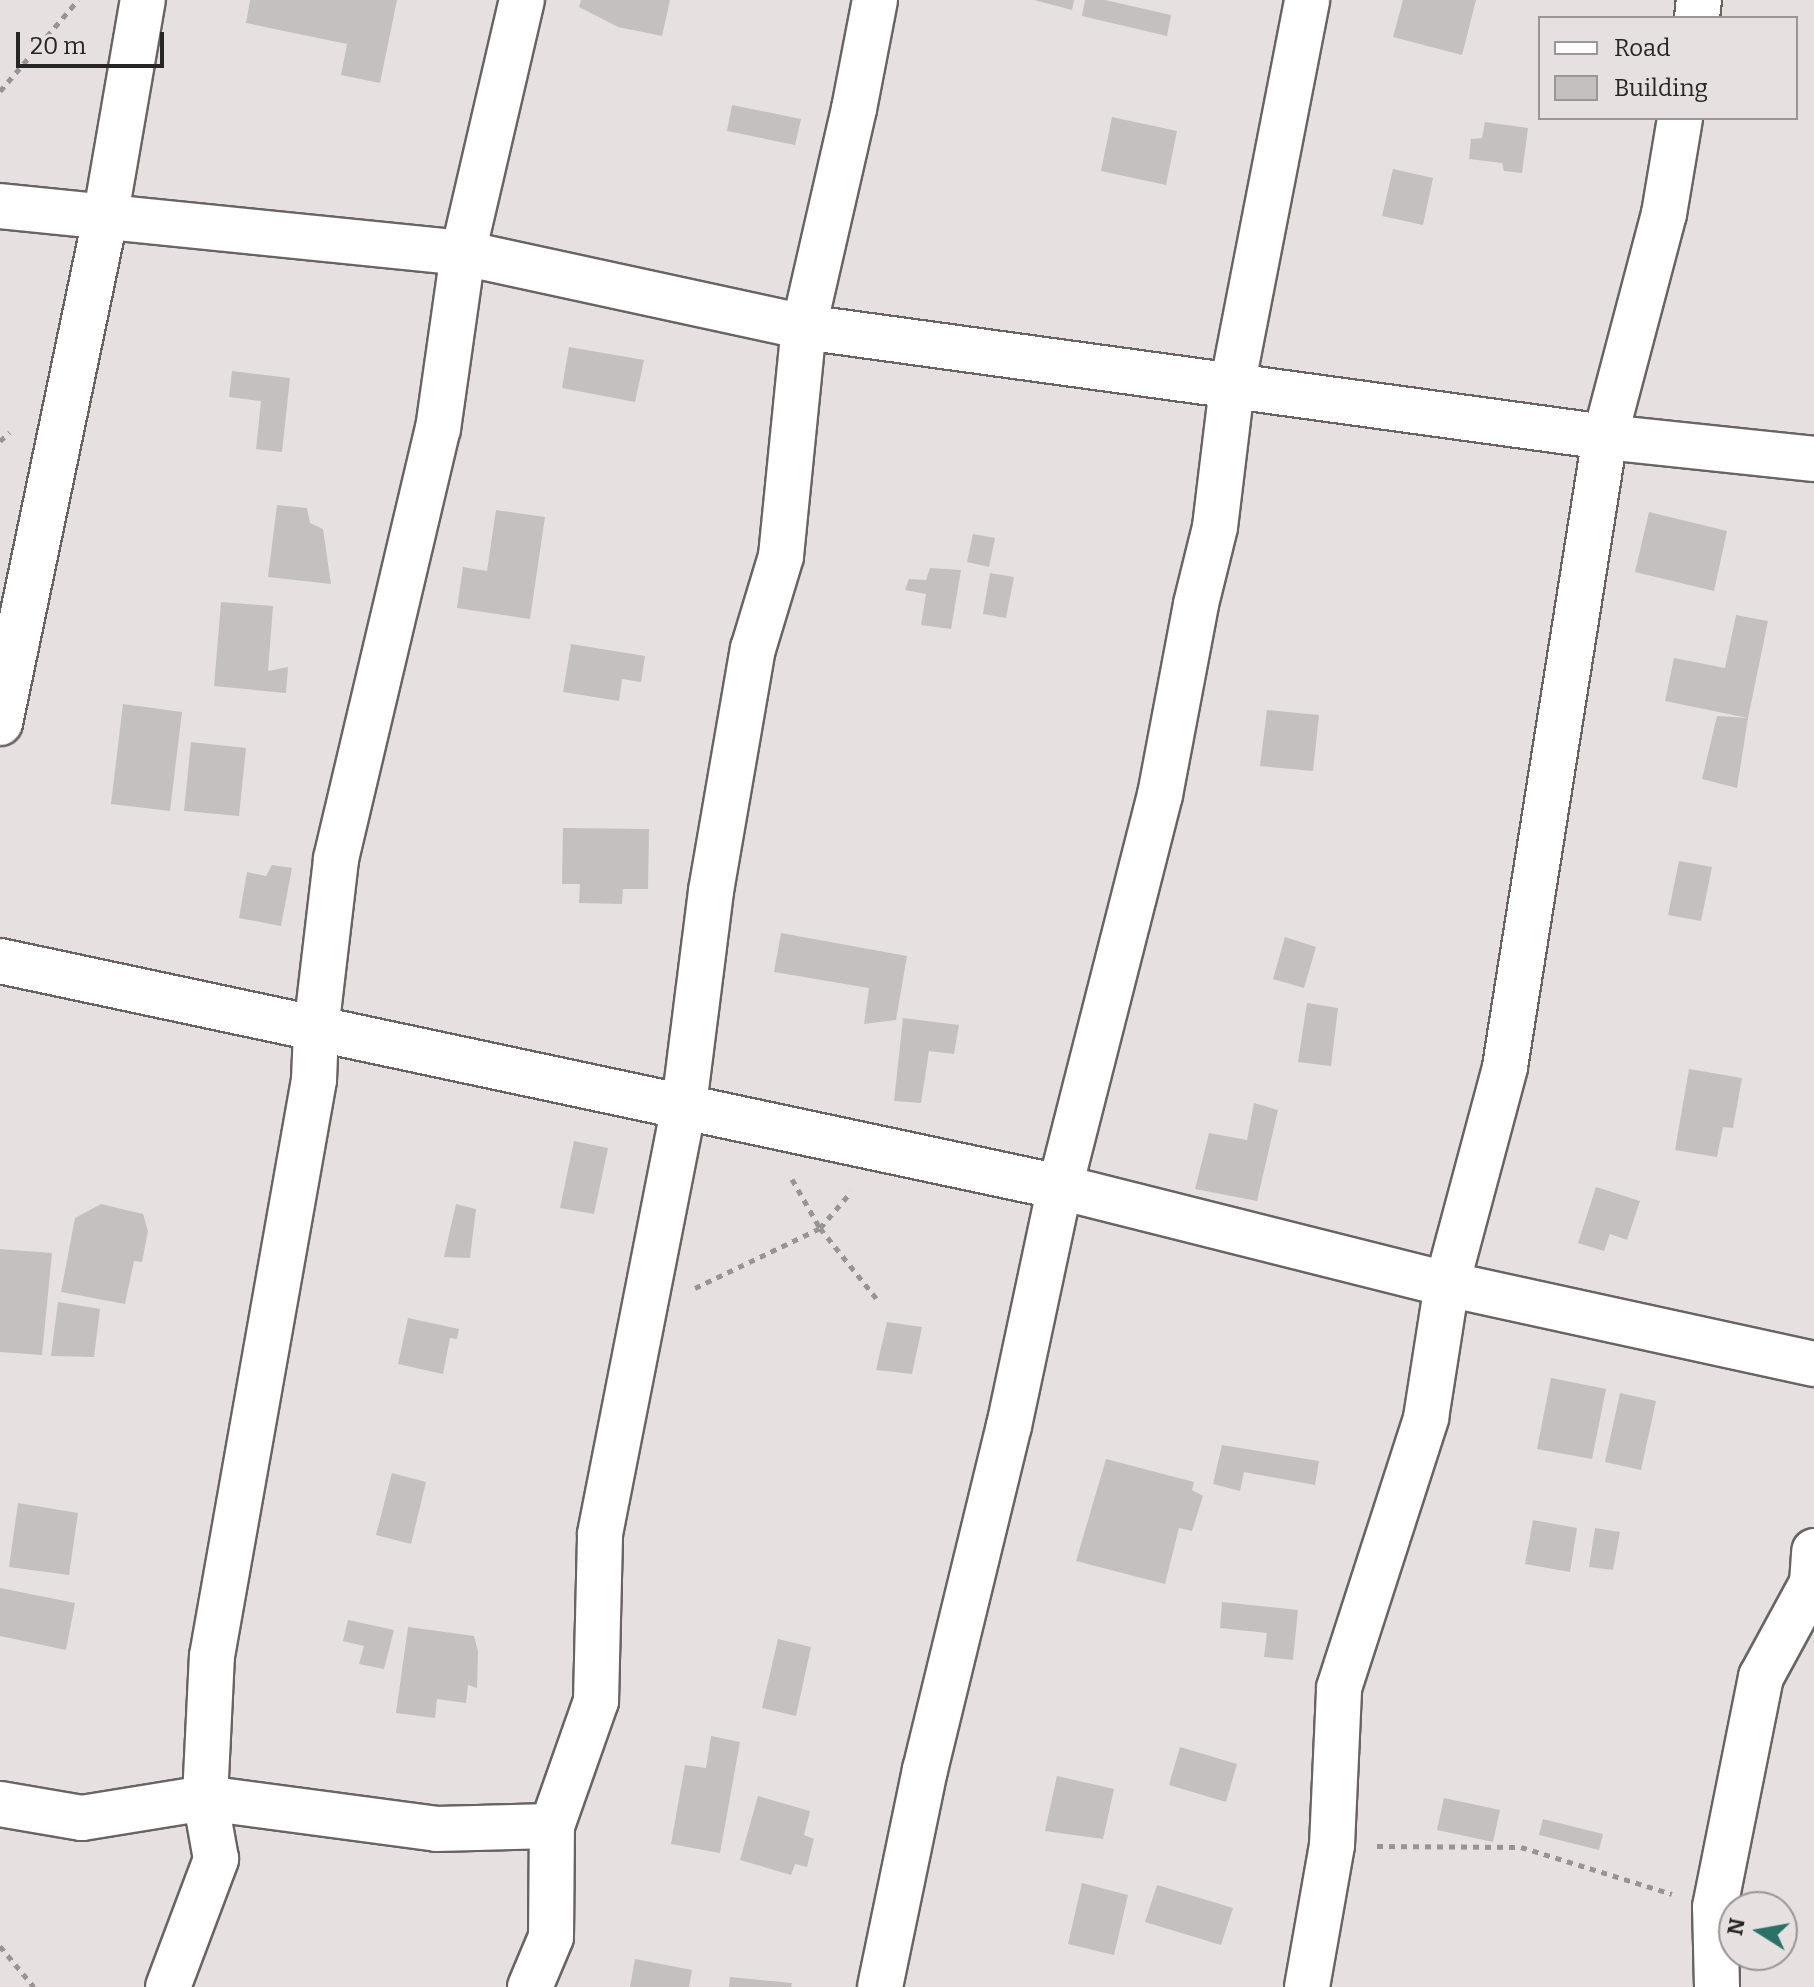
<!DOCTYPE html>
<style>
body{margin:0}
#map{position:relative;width:1814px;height:1987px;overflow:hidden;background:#e6e0e1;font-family:Bitter,serif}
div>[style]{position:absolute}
.building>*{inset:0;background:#c5c0c0}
.path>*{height:5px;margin-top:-2.5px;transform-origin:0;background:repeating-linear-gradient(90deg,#989394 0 6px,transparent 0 12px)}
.roads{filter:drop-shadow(2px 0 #696464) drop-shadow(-2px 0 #696464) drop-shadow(0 2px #696464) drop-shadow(0 -2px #696464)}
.minor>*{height:44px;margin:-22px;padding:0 22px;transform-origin:22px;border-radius:22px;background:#fff}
span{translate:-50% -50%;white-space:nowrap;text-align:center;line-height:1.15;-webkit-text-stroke:6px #e6e0e1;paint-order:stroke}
.legend{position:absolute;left:1538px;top:16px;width:260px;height:104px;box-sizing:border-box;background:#e6e0e1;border:2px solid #9a9596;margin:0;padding:10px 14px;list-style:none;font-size:24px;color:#272525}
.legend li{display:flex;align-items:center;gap:16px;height:40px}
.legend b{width:40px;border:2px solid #9a9596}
.north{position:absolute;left:1718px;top:1891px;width:80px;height:80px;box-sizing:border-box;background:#e6e0e1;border:2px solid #9a9596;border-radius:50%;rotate:281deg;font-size:22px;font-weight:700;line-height:32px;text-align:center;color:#272525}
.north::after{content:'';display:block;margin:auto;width:28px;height:36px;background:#2c7166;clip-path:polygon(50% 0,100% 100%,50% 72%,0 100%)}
.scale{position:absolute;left:16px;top:32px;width:148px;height:36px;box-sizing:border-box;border:4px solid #272525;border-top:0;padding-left:10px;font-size:24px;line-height:28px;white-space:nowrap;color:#272525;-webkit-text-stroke:6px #e6e0e1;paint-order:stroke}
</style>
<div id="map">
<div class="building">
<div style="clip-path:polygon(250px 0,397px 0,380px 83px,341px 75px,347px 44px,246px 23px)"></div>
<div style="clip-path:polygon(581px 0,670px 0,662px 36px,618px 27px,579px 7px)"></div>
<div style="clip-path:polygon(1034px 0,1074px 0,1072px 10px)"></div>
<div style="clip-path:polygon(1085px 0,1105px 0,1171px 15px,1167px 36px,1082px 16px)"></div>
<div style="clip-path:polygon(1403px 0,1476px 0,1462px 55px,1393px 37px)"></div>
<div style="clip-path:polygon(732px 105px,801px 119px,795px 145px,727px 131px)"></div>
<div style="clip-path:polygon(1112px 117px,1177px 131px,1166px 185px,1101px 171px)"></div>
<div style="clip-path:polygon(1485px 122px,1528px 128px,1522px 173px,1504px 171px,1502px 163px,1469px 159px,1471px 139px,1482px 138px)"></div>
<div style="clip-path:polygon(1393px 169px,1433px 178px,1423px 225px,1382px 216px)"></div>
<div style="clip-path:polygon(569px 347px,644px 360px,635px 402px,562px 388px)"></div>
<div style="clip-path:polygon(232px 371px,290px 378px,282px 452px,256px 449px,261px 401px,229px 397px)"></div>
<div style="clip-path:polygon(277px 505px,307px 508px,310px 523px,323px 529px,331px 584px,268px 577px)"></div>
<div style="clip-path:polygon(496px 510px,545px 517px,530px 619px,457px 608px,463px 567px,487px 571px)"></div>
<div style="clip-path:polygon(1649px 512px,1727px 531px,1714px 591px,1635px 572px)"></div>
<div style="clip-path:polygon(973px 534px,995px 538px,989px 567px,967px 562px)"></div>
<div style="clip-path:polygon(930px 568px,961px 570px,951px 629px,921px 625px,926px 594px,905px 590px,909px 579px,926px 580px)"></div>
<div style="clip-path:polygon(990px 573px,1014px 577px,1006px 618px,983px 614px)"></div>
<div style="clip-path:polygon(221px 602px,273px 606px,268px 671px,288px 667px,286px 693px,214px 686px)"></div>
<div style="clip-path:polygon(1736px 615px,1768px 621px,1748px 718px,1665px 701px,1674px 658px,1725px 668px)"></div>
<div style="clip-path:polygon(571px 644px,645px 656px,641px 682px,622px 679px,619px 701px,563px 692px)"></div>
<div style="clip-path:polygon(123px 704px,182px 712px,170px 811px,111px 804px)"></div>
<div style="clip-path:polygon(1267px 710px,1319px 715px,1313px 771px,1260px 766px)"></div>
<div style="clip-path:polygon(1717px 716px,1748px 718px,1737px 788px,1702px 779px)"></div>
<div style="clip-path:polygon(191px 742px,246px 748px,239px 816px,184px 811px)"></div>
<div style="clip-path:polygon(563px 828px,649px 829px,648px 889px,623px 889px,622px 904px,579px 903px,580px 884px,562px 884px)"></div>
<div style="clip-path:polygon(1679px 861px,1712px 867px,1701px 921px,1668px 915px)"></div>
<div style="clip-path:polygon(272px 865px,292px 868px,281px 926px,239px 918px,247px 872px,266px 876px)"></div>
<div style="clip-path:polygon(781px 933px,907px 956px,896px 1020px,864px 1024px,869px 988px,774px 972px)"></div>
<div style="clip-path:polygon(1285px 937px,1316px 947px,1304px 988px,1273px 979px)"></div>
<div style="clip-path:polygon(1307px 1003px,1338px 1008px,1331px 1066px,1298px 1062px)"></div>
<div style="clip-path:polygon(903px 1018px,959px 1025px,954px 1054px,929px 1051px,921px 1103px,894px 1101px)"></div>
<div style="clip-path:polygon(1689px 1069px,1742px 1078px,1733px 1128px,1723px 1127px,1717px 1157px,1675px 1150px)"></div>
<div style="clip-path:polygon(1254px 1103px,1278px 1110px,1257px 1201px,1195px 1189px,1209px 1133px,1247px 1140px)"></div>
<div style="clip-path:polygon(574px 1141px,608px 1148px,594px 1214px,560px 1208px)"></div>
<div style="clip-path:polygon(1596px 1187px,1640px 1201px,1627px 1240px,1610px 1234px,1604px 1251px,1578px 1243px)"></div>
<div style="clip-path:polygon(101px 1204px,143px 1214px,148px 1231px,142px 1262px,134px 1261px,125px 1304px,61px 1292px,75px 1218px)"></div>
<div style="clip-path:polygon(456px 1204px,476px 1209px,470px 1258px,444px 1257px)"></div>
<div style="clip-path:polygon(0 1249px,52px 1253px,42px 1355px,0 1352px)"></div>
<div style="clip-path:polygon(58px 1302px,100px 1309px,94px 1357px,51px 1356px)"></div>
<div style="clip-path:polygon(408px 1318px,459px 1329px,457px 1339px,450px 1338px,443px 1374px,398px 1364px)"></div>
<div style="clip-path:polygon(887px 1322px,922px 1327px,912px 1374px,876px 1370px)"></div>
<div style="clip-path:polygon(1551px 1378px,1606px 1389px,1592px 1459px,1537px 1449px)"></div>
<div style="clip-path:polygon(1620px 1393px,1656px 1401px,1641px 1470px,1605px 1462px)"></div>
<div style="clip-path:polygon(1222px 1445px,1319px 1461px,1315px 1485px,1244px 1472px,1240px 1491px,1213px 1484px)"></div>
<div style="clip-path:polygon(1106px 1459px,1194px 1482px,1192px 1490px,1203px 1496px,1192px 1531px,1179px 1528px,1165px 1584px,1076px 1561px)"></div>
<div style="clip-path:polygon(392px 1473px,426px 1482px,411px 1544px,376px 1535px)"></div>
<div style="clip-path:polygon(18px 1503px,78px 1513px,69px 1575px,9px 1567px)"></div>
<div style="clip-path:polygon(1533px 1520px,1577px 1528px,1570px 1572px,1525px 1564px)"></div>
<div style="clip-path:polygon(1595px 1528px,1620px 1532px,1613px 1570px,1589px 1567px)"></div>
<div style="clip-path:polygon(0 1588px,75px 1603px,66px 1650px,0 1636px)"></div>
<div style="clip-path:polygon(1222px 1602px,1298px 1610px,1293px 1660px,1264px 1657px,1267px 1633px,1220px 1628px)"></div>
<div style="clip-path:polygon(348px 1620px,394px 1630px,384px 1669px,359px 1664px,364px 1646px,343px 1641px)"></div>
<div style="clip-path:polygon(408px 1627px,474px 1636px,478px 1651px,477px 1688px,468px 1685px,466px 1703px,437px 1699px,435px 1718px,396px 1713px)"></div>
<div style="clip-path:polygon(778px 1639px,811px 1647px,796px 1716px,762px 1708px)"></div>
<div style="clip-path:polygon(711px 1736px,740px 1742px,720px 1853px,671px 1844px,685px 1765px,706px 1768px)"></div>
<div style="clip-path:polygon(1180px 1747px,1237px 1764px,1226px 1802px,1169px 1785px)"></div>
<div style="clip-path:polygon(1057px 1776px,1114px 1789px,1103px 1839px,1045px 1831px)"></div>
<div style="clip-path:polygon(758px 1796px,810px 1811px,804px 1835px,814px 1839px,807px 1867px,795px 1864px,791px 1875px,740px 1860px)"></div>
<div style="clip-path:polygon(1444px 1798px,1500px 1810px,1493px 1842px,1437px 1830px)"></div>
<div style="clip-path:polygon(1543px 1819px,1603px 1834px,1599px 1850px,1539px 1835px)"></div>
<div style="clip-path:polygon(1082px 1883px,1128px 1895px,1114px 1955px,1068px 1944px)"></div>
<div style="clip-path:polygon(1157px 1885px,1233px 1908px,1221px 1945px,1145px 1922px)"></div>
<div style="clip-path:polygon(635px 1959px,692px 1970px,689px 1987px,630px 1987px)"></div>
<div style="clip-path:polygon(730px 1977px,792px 1983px,791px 1987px,729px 1987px)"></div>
</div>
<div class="path">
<div style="left:0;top:91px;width:120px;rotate:-49.4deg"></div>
<div style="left:0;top:441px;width:13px;rotate:-42deg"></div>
<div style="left:792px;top:1179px;width:56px;rotate:60.3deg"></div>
<div style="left:820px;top:1228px;width:90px;rotate:51.3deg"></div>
<div style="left:695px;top:1288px;width:139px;rotate:-25.6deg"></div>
<div style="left:820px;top:1228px;width:48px;rotate:-49.3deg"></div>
<div style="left:1377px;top:1846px;width:144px;rotate:0.4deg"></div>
<div style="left:1521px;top:1847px;width:158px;rotate:17.3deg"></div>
<div style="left:0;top:1946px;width:53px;rotate:50.3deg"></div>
</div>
<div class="roads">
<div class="minor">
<div style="left:1697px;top:18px;width:18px;rotate:-84deg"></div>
<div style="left:0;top:206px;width:465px;rotate:5.8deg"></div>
<div style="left:463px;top:253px;width:349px;rotate:12.2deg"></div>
<div style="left:804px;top:327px;width:809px;rotate:7.82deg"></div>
<div style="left:1605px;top:437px;width:210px;rotate:6deg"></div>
<div style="left:0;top:723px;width:515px;rotate:-78.23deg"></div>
<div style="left:105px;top:219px;width:222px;rotate:-80.2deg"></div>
<div style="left:0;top:961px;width:1084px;rotate:12.04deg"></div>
<div style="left:1060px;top:1187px;width:399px;rotate:14.1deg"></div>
<div style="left:1447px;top:1284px;width:376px;rotate:12.3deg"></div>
<div style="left:0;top:1804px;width:83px;rotate:9.7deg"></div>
<div style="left:82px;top:1818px;width:125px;rotate:-9.2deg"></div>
<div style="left:205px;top:1798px;width:233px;rotate:7.6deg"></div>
<div style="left:436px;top:1829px;width:116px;rotate:-1.5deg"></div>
<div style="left:168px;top:1987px;width:137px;rotate:-69.4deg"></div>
<div style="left:216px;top:1859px;width:62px;rotate:-100.2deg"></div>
<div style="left:205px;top:1798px;width:142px;rotate:-87.2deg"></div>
<div style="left:212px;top:1656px;width:585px;rotate:-79.96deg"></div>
<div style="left:314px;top:1080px;width:50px;rotate:-87.7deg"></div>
<div style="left:316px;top:1030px;width:172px;rotate:-83.3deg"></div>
<div style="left:336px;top:859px;width:442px;rotate:-76.7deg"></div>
<div style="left:438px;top:429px;width:178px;rotate:-81.9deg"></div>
<div style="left:463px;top:253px;width:260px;rotate:-76.9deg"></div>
<div style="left:530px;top:1987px;width:54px;rotate:-67.2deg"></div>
<div style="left:551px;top:1937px;width:111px;rotate:-89.5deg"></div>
<div style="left:552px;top:1826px;width:133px;rotate:-70.6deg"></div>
<div style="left:596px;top:1701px;width:167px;rotate:-88.6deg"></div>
<div style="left:600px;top:1534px;width:437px;rotate:-78.9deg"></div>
<div style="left:684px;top:1105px;width:216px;rotate:-82.8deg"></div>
<div style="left:711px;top:891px;width:246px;rotate:-80.2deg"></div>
<div style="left:753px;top:649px;width:97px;rotate:-73.2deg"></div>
<div style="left:781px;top:556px;width:230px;rotate:-84.3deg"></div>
<div style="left:804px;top:327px;width:224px;rotate:-77.1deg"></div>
<div style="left:854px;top:109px;width:111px;rotate:-79.1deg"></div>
<div style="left:880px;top:1987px;width:222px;rotate:-78.3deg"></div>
<div style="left:925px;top:1770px;width:354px;rotate:-76.3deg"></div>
<div style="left:1009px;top:1426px;width:244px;rotate:-78deg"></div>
<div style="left:1060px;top:1187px;width:405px;rotate:-75.7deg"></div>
<div style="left:1160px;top:795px;width:194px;rotate:-79.3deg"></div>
<div style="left:1196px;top:604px;width:79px;rotate:-76.1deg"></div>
<div style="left:1215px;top:527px;width:141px;rotate:-83.1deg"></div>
<div style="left:1232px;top:387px;width:394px;rotate:-79deg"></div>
<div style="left:1307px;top:1987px;width:144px;rotate:-80deg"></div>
<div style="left:1332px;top:1845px;width:157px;rotate:-87.4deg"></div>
<div style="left:1339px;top:1688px;width:284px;rotate:-72.1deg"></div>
<div style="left:1426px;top:1418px;width:136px;rotate:-81.1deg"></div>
<div style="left:1447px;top:1284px;width:225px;rotate:-75deg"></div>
<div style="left:1505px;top:1067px;width:638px;rotate:-80.98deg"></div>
<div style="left:1605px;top:437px;width:231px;rotate:-75.2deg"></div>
<div style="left:1664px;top:214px;width:97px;rotate:-80.5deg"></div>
<div style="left:1717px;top:1987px;width:80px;rotate:-91.4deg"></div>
<div style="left:1715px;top:1907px;width:235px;rotate:-78.7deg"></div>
<div style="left:1761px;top:1677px;width:107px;rotate:-61.5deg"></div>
<div style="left:1812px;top:1583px;width:32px;rotate:-86deg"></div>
</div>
</div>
<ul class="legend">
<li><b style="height:10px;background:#fff"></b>Road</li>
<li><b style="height:22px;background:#c5c0c0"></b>Building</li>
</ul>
<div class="north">N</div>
<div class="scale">20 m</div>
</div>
